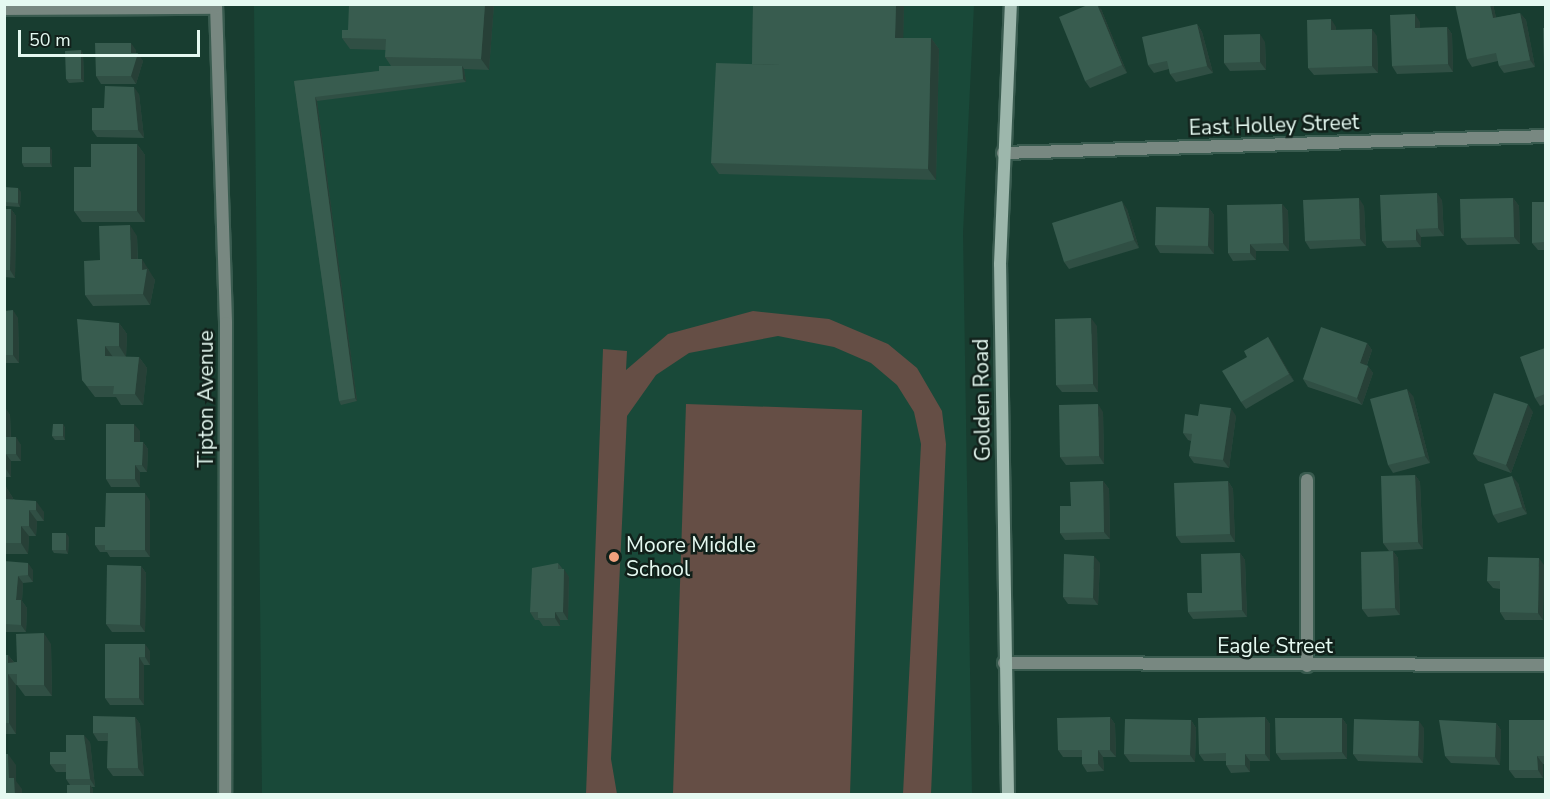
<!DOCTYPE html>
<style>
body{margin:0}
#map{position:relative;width:1550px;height:799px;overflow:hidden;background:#183d30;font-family:"Nunito Sans",sans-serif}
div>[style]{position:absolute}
.built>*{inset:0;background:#194939}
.green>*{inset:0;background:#654e45}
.roads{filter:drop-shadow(2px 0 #395b4f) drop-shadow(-2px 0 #395b4f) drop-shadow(0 2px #395b4f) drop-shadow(0 -2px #395b4f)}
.street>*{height:12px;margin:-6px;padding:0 6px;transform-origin:6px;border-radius:6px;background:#788881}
.secondary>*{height:12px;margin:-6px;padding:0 6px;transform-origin:6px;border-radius:6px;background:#9db7ac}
.wall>*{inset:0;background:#304f44}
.shaded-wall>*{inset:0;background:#274037}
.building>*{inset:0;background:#385c4f}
.dots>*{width:16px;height:16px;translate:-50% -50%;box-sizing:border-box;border:3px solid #11201a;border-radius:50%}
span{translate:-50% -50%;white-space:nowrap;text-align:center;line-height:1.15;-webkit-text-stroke:5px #11201a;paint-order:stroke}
.street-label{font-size:21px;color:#e5f9f1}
.poi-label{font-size:21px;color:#e5f9f1}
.left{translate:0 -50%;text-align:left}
.frame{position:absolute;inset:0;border:6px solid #e5f9f1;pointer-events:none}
.scale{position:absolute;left:18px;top:30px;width:182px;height:27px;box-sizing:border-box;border:3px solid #e5f9f1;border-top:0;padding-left:8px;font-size:18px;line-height:21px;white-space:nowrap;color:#e5f9f1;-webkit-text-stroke:4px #11201a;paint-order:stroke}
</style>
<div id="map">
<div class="built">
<div style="clip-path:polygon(254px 5px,974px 5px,963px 233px,972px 794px,262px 794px)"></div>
</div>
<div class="green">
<div style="clip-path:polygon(753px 311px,829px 319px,888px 344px,917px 368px,942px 411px,946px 444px,931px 794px,903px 794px,921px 444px,914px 412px,897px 385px,871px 363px,834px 347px,778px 336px,689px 353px,656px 375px,627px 416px,611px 759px,617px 794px,586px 794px,603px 349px,627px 351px,626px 370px,668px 334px)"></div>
<div style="clip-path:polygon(686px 404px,862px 410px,850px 794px,673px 794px)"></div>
</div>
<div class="roads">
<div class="street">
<div style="left:216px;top:4px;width:319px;rotate:88.2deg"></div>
<div style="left:226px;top:323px;width:471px;rotate:90.1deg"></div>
<div style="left:4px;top:9px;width:212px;rotate:-0.3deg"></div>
<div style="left:1003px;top:153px;width:543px;rotate:-1.79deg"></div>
<div style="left:1307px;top:480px;width:186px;rotate:90deg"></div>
<div style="left:1004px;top:663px;width:542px;rotate:0.21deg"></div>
</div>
<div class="secondary">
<div style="left:1008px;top:794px;width:530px;rotate:-90.86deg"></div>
<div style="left:1000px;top:264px;width:260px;rotate:-87.6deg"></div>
</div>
</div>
<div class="wall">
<div style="clip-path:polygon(494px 4px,489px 70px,464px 69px,466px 82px,317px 101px,357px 401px,341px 405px,339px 401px,294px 81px,379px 71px,391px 66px,385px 57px,386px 50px,350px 49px,342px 38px,348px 30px)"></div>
<div style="clip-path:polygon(753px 4px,904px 4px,903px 38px,931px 38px,939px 49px,936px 180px,719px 174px,711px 163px,752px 64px)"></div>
<div style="clip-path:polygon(1493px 4px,1496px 18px,1520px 13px,1526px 20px,1535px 67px,1504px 73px,1499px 66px,1498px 61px,1472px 67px,1467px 59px)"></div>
<div style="clip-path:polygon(1101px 9px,1127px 73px,1090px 88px,1085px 81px)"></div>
<div style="clip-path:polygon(1420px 22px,1420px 28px,1447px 27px,1452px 34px,1453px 72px,1397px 74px,1392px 66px)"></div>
<div style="clip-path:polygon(1197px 24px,1202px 32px,1213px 73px,1176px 82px,1170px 74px,1169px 69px,1154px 73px,1148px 65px)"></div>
<div style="clip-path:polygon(1336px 27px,1336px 30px,1377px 36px,1378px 73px,1314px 75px,1308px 68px)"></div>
<div style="clip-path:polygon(1265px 42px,1266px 70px,1230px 71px,1224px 63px)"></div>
<div style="clip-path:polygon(81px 50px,83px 54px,84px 82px,69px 83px,66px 79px)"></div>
<div style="clip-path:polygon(136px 50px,136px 53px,143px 61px,136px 84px,101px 84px,96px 76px)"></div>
<div style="clip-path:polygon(139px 94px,144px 138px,97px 137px,92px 130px)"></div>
<div style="clip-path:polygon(137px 144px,145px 155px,145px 222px,82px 222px,74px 211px,91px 167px)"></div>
<div style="clip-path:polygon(52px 150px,52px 167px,24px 167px,22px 163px)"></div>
<div style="clip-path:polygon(4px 187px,21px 192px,20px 207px,6px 206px,4px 203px)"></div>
<div style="clip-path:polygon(1513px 198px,1519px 206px,1520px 244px,1467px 245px,1461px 238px)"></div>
<div style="clip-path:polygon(1442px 200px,1444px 236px,1421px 237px,1421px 247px,1387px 248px,1382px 241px)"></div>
<div style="clip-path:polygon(1545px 202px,1545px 250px,1538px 250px,1532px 243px)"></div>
<div style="clip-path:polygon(1282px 204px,1288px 211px,1289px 251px,1256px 251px,1256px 260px,1233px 261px,1228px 253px)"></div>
<div style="clip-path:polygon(1364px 206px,1366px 246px,1310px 249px,1305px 241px)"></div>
<div style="clip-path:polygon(1209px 208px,1214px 215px,1214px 254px,1160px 253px,1155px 245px)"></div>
<div style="clip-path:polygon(4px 209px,11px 209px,16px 216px,15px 278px,4px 277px)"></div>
<div style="clip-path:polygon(1127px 209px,1139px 248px,1069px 269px,1064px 262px)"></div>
<div style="clip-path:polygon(137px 236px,138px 259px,149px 270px,149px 272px,155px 280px,150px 305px,93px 306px,85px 295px,100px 260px)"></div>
<div style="clip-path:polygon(4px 311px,18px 318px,19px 363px,4px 363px)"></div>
<div style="clip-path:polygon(119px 323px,127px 334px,126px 357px,139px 357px,147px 368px,143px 405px,121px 405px,116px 397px,95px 397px,82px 380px)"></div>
<div style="clip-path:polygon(1097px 326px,1098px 392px,1062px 392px,1056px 385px)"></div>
<div style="clip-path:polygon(1268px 337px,1294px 381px,1246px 409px,1241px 402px,1247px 357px)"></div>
<div style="clip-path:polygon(1367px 343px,1372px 350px,1367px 365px,1373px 373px,1362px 405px,1308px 387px,1303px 379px)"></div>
<div style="clip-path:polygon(1545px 348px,1545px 404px,1540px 406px,1535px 398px)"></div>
<div style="clip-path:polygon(1413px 396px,1430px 463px,1393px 473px,1388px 465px)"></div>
<div style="clip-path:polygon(4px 407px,10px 415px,11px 437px,21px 445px,21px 461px,11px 461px,11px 477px,4px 477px)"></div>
<div style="clip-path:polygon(1103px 412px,1104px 464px,1066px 465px,1060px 457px)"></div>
<div style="clip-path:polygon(1533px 412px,1511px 473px,1478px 461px,1473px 454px)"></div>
<div style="clip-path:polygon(1236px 416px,1229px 468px,1194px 463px,1189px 456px,1191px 441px,1188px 440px,1183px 433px)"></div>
<div style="clip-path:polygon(63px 424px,65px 428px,65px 440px,55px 440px,52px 436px)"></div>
<div style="clip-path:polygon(140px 431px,140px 442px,143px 442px,148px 449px,147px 472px,140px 472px,140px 487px,111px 487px,106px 479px)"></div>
<div style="clip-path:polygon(1415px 475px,1420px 482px,1423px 549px,1389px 551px,1383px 543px)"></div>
<div style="clip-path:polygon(1103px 481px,1109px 489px,1110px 539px,1065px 540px,1060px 533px,1071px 506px)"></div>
<div style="clip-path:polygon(1228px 481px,1233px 489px,1235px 542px,1181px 543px,1176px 536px)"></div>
<div style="clip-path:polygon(1518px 483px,1527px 514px,1498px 523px,1493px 515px)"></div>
<div style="clip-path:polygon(4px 487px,6px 487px,13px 498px,13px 499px,44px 512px,44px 521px,37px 521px,36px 536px,29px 536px,28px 554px,4px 554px)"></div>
<div style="clip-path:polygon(150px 501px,150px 557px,110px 557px,107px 552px,100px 552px,95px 545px,105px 527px)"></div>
<div style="clip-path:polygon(69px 537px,68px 554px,54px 553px,52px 550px)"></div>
<div style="clip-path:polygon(1393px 551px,1398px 558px,1400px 615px,1368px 617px,1362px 609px)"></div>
<div style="clip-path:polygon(1240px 553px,1245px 560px,1247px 617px,1193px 619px,1188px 612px,1202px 593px)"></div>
<div style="clip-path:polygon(4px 561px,33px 570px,33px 582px,23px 583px,22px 601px,27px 608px,26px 632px,4px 632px)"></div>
<div style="clip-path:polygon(558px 563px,569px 577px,568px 620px,560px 620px,560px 626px,543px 626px,539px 620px,535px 620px,530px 612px)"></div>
<div style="clip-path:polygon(1100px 563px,1098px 605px,1068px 604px,1063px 597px)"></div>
<div style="clip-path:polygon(1544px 565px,1543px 620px,1505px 620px,1500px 612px,1500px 589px,1493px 588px,1487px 581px)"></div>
<div style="clip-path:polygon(141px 566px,146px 573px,145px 632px,112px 632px,106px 624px)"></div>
<div style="clip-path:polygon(51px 644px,52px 696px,25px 696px,17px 685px,16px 685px,16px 734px,4px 734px,4px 655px,8px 655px,14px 662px,17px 662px)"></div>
<div style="clip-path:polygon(105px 644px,150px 651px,150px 665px,144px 665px,144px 705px,110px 705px,105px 698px)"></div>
<div style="clip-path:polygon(135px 717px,140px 724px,144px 776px,113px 776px,107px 768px,108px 741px,98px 741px,93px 733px)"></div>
<div style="clip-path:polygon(1110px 717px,1115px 724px,1116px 757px,1103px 757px,1104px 771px,1087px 772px,1082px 764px,1082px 757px,1063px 757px,1058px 750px)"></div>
<div style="clip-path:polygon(1265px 717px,1270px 724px,1270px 761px,1250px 761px,1250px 772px,1231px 773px,1226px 765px,1226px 761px,1204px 761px,1199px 754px)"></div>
<div style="clip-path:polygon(1342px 718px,1347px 725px,1347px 759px,1281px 760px,1276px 753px)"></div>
<div style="clip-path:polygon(1191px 720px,1196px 728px,1195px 762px,1130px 762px,1124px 754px)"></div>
<div style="clip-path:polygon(1545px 720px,1545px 764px,1543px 764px,1543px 778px,1515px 778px,1509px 770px)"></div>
<div style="clip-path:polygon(1496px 723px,1501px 730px,1500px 765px,1451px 763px,1445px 756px)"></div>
<div style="clip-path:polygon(1424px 728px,1423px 763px,1358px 761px,1353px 754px)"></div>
<div style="clip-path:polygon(90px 742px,95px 787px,91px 787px,93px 789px,70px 785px,66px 779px,66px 772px,56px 772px,50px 764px,66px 752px)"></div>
</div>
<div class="shaded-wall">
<div style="clip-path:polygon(485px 4px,494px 4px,489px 70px,481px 59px)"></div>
<div style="clip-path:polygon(896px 4px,904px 4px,903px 49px,895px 38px)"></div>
<div style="clip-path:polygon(1097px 4px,1101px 9px,1127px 73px,1122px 65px)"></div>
<div style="clip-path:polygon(1490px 4px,1493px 4px,1498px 26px,1493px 18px)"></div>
<div style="clip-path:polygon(1520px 13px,1526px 20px,1535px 67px,1530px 60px)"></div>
<div style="clip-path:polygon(1415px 14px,1420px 22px,1420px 35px,1415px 28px)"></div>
<div style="clip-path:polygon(1331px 19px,1336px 27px,1336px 38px,1331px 30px)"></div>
<div style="clip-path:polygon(1197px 24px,1202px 32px,1213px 73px,1207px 66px)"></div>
<div style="clip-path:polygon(1447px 27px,1452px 34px,1453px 72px,1448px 64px)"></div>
<div style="clip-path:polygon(1372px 29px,1377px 36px,1378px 73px,1372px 66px)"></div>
<div style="clip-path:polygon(1260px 34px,1265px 42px,1266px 70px,1260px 62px)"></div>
<div style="clip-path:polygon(931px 38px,939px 49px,936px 180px,928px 169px)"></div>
<div style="clip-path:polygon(131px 43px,136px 50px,136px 59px,138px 53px,143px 61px,136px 84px,131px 76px)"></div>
<div style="clip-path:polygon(81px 50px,83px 54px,84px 82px,81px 79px)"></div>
<div style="clip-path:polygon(462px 66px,464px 69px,466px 82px,463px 79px)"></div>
<div style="clip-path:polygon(134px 87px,139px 94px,144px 138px,138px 130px)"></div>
<div style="clip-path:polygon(315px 97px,317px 101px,357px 401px,355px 398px)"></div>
<div style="clip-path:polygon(137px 144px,145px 155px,145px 222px,137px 211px)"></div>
<div style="clip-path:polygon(50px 147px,52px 150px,52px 167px,50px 163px)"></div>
<div style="clip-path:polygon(18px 188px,21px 192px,20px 207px,18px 203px)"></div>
<div style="clip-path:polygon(1437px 193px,1442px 200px,1444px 236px,1438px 228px)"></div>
<div style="clip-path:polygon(1359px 198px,1364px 206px,1366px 246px,1360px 239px)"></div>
<div style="clip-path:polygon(1513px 198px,1519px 206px,1520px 244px,1514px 237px)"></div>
<div style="clip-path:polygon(1122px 201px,1127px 209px,1139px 248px,1134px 240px)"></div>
<div style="clip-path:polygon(1282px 204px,1288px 211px,1289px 251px,1283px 243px)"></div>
<div style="clip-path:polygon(1209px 208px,1214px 215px,1214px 254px,1208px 246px)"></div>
<div style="clip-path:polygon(11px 209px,16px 216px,15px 278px,10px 270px)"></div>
<div style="clip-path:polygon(130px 225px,137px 236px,138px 270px,131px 259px)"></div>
<div style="clip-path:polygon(1416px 229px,1421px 237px,1421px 247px,1416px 240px)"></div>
<div style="clip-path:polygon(1250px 244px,1256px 251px,1256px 260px,1250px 253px)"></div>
<div style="clip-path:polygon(142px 259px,155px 280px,150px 305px,143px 294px)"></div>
<div style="clip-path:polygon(13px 310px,18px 318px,19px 363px,13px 355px)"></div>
<div style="clip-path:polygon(1091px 318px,1097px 326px,1098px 392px,1093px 384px)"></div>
<div style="clip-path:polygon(119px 323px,127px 334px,126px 357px,119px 346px)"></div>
<div style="clip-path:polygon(1268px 337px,1273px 344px,1294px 381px,1289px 374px)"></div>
<div style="clip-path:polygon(1367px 343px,1372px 350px,1365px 370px,1360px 363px)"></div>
<div style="clip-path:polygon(105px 346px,113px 357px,105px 356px)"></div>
<div style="clip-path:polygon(139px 357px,147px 368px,143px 405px,135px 394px)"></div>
<div style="clip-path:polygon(1368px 366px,1373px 373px,1362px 405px,1357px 398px)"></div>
<div style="clip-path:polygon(1407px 389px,1413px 396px,1430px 463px,1425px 456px)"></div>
<div style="clip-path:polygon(1098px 404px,1103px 412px,1104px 464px,1099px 456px)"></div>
<div style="clip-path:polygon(1528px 404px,1533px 412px,1511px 473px,1506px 465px)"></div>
<div style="clip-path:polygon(5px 407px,10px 415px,11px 445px,6px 437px)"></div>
<div style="clip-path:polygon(1231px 408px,1236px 416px,1229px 468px,1223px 460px)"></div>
<div style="clip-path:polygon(63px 424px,65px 428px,65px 440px,63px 436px)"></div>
<div style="clip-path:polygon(134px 424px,140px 431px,140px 449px,134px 442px)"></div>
<div style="clip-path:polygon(16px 437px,21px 445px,21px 461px,16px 454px)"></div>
<div style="clip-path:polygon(143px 442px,148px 449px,147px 472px,142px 465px)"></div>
<div style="clip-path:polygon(6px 454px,11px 461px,11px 477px,6px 469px)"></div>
<div style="clip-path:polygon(135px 465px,140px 472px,140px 487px,135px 479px)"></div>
<div style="clip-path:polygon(1415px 475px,1420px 482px,1423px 549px,1418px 542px)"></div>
<div style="clip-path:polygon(1512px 476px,1518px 483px,1527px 514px,1522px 507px)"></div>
<div style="clip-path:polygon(1103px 481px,1109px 489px,1110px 539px,1104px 532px)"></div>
<div style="clip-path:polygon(1228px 481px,1233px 489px,1235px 542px,1230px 534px)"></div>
<div style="clip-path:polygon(6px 487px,13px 498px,13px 510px,6px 499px)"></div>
<div style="clip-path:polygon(145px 493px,150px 501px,150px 557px,145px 550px)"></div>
<div style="clip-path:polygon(36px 501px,44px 512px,44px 521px,36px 510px)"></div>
<div style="clip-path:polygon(29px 510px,37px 521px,36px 536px,29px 526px)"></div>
<div style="clip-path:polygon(21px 526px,29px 536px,28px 554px,21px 543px)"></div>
<div style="clip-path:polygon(66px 533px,69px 537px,68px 554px,66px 550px)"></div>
<div style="clip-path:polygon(1393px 551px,1398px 558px,1400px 615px,1395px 608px)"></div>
<div style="clip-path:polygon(1240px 553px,1245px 560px,1247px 617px,1242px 610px)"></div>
<div style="clip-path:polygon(1094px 556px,1100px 563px,1098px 605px,1093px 598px)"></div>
<div style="clip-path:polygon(1539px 558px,1544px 565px,1543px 620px,1538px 613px)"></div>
<div style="clip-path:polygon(28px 563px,33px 570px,33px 582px,28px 575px)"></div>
<div style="clip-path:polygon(141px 566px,146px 573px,145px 632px,140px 625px)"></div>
<div style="clip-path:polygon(564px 569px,569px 577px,568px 620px,563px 612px)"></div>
<div style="clip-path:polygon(18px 576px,23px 583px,22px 601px,27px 608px,26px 632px,21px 625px,16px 600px)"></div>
<div style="clip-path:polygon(555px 612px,560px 620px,560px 626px,555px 618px)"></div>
<div style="clip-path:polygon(44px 633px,51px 644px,52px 696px,44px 685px)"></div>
<div style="clip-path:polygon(145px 644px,150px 651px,150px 665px,145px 657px)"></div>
<div style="clip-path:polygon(8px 655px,16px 665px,8px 663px)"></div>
<div style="clip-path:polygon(139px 657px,144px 665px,144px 705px,139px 698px)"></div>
<div style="clip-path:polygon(8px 674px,16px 685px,16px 734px,9px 723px)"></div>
<div style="clip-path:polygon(135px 717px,140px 724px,144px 776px,138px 768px)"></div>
<div style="clip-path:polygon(1110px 717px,1115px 724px,1116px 757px,1110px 750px)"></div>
<div style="clip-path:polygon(1265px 717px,1270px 724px,1270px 761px,1265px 754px)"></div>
<div style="clip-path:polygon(1342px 718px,1347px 725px,1347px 759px,1342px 752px)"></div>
<div style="clip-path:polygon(1191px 720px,1196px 728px,1195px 762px,1190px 755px)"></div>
<div style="clip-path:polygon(1419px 721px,1424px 728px,1423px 763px,1418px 756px)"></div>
<div style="clip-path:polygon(1496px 723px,1501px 730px,1500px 765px,1495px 757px)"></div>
<div style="clip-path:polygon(84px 735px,90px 742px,95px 787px,90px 779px)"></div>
<div style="clip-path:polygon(1098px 750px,1103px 757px,1104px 771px,1098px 764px)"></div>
<div style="clip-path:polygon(8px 754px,16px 765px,16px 781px,22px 789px,22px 795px,15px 795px,9px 778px)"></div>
<div style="clip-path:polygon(1245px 754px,1250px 761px,1250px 772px,1245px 765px)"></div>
<div style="clip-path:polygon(1537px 756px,1543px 764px,1543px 778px,1538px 770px)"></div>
<div style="clip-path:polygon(90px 785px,93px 789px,93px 795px,90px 795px)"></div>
</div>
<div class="building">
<div style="clip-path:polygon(349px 4px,485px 4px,481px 59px,385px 57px,386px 39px,342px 38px,342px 30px,348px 30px)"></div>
<div style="clip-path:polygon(753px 4px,780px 4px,780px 65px,752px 64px)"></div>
<div style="clip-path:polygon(780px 4px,896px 4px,895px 38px,931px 38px,928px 169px,711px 163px,716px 63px,780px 65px)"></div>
<div style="clip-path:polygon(1090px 4px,1097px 4px,1122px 65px,1085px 81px,1059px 17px)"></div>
<div style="clip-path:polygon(1455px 4px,1490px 4px,1493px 18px,1520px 13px,1530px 60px,1499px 66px,1496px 53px,1467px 59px)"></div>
<div style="clip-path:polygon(1415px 14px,1415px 28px,1447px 27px,1448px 64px,1392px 66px,1390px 15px)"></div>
<div style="clip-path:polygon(1331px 19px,1331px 30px,1372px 29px,1372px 66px,1308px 68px,1307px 20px)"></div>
<div style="clip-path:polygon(1197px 24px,1207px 66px,1170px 74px,1167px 61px,1148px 65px,1142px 37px)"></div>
<div style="clip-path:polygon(1543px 28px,1545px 28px,1545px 65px,1544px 65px)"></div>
<div style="clip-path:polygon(1260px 34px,1260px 62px,1224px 63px,1224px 35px)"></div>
<div style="clip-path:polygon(95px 43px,131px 43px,131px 53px,138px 53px,131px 76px,96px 76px)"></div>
<div style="clip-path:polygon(81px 50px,81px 79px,66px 79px,65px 51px)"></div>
<div style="clip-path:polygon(379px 66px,462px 66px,463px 79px,315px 97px,355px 398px,339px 401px,294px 81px,379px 71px)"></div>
<div style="clip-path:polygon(105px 86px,134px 87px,138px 130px,92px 130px,92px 108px,104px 108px)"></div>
<div style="clip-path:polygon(91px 144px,137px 144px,137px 211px,74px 211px,74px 167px,91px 167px)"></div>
<div style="clip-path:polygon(22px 147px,50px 147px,50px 163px,22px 163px)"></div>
<div style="clip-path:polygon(4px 187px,18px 188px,18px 203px,4px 202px)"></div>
<div style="clip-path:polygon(1437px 193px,1438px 228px,1416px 229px,1416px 240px,1382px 241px,1380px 195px)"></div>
<div style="clip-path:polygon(1359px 198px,1360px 239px,1305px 241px,1303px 200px)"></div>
<div style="clip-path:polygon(1513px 198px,1514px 237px,1461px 238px,1460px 199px)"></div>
<div style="clip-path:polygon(1122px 201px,1134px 240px,1064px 262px,1052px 223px)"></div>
<div style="clip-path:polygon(1532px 202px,1545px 202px,1545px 242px,1532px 243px)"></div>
<div style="clip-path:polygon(1282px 204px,1283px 243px,1250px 244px,1250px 253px,1228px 253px,1227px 205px)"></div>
<div style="clip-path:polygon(1156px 207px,1209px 208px,1208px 246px,1155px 245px)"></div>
<div style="clip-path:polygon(4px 209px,11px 209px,10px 270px,4px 270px)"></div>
<div style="clip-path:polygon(130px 225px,131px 259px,142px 259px,142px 270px,147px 269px,143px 294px,85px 295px,84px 261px,100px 260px,99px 226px)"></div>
<div style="clip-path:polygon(13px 310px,13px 355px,4px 355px,4px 311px)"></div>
<div style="clip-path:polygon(1091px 318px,1093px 384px,1056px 385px,1055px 319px)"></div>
<div style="clip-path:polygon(77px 319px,119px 323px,119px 346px,105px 346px,105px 356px,139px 357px,135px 394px,113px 394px,114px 386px,87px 386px,82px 380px)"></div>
<div style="clip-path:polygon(1321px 327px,1367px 343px,1360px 363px,1368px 366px,1357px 398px,1303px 379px)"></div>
<div style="clip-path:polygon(1268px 337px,1289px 374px,1241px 402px,1222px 371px,1247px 357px,1244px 351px)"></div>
<div style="clip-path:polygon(1545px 348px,1545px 394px,1535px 398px,1520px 357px)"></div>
<div style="clip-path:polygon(1407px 389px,1425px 456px,1388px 465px,1370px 399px)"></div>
<div style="clip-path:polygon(1494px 393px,1528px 404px,1506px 465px,1473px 454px)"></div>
<div style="clip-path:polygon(1098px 404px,1099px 456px,1060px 457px,1059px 405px)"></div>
<div style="clip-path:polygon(1200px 404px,1231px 408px,1223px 460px,1189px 456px,1192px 434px,1183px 433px,1185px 414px,1198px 416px)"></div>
<div style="clip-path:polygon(4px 407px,5px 407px,6px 437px,16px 437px,16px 454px,6px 454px,6px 469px,4px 469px)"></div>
<div style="clip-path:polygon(53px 424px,63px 424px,63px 436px,52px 436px)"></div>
<div style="clip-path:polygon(106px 424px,134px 424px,134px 442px,143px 442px,142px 465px,135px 465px,135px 479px,106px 479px)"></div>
<div style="clip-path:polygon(1415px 475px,1418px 542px,1383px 543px,1381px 476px)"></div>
<div style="clip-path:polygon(1512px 476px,1522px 507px,1493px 515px,1484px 484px)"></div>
<div style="clip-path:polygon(1103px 481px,1104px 532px,1060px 533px,1060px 506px,1071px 506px,1070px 482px)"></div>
<div style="clip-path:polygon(1228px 481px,1230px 534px,1176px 536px,1174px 483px)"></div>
<div style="clip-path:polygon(4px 487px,6px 487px,6px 499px,36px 501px,36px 510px,29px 510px,29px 526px,21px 526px,21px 543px,4px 543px)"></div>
<div style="clip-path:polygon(106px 493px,145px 493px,145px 550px,105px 550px,105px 545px,95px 545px,95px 527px,105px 527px)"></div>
<div style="clip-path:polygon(52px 533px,66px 533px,66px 550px,52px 550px)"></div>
<div style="clip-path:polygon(1393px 551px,1395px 608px,1362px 609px,1361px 552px)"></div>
<div style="clip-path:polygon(1240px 553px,1242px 610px,1188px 612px,1187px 593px,1202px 593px,1201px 554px)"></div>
<div style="clip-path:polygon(1064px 554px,1094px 556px,1093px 598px,1063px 597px)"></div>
<div style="clip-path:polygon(1488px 557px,1539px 558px,1538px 613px,1500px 612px,1500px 581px,1487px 581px)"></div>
<div style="clip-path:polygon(4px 561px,28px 563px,28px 575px,18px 576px,16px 600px,21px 600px,21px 625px,4px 624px)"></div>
<div style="clip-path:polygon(558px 563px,558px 569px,564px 569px,563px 612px,555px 612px,555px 618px,538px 618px,538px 612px,530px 612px,532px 568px)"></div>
<div style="clip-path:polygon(107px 565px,141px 566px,140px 625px,106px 624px)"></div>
<div style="clip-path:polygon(44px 633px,44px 685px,17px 685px,17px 674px,8px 674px,9px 723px,4px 723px,4px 655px,8px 655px,8px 663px,17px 662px,16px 634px)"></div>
<div style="clip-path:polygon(105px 644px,145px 644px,145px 657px,139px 657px,139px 698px,105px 698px)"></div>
<div style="clip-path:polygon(93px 716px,135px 717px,138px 768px,107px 768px,108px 733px,93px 733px)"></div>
<div style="clip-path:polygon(1110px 717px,1110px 750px,1098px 750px,1098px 764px,1082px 764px,1082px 750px,1058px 750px,1057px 718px)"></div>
<div style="clip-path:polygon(1265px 717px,1265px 754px,1245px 754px,1245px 765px,1226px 765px,1226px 753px,1199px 754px,1198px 718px)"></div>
<div style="clip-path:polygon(1275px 718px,1342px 718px,1342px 752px,1276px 753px)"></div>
<div style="clip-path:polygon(1125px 719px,1191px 720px,1190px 755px,1124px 754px)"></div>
<div style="clip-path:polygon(1354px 719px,1419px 721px,1418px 756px,1353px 754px)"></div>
<div style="clip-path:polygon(1439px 720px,1496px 723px,1495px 757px,1445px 756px)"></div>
<div style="clip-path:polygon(1509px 720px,1545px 720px,1545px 756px,1537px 756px,1538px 770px,1509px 770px)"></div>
<div style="clip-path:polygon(66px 735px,84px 735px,90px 779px,66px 779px,66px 764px,50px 764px,50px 752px,66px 752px)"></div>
<div style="clip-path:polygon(4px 754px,8px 754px,9px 778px,14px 778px,15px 795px,4px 795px)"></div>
<div style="clip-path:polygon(67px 785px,90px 785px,90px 795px,67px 795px)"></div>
</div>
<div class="dots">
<div style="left:614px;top:557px;background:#f1a17e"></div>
</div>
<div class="street-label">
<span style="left:1274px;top:125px;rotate:-2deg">East Holley Street</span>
<span style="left:206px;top:399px;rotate:-90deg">Tipton Avenue</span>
<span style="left:982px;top:400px;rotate:-91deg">Golden Road</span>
<span style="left:1275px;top:646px">Eagle Street</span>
</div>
<div class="poi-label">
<span class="left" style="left:626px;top:557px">Moore Middle<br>School</span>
</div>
<div class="frame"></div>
<div class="scale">50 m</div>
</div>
